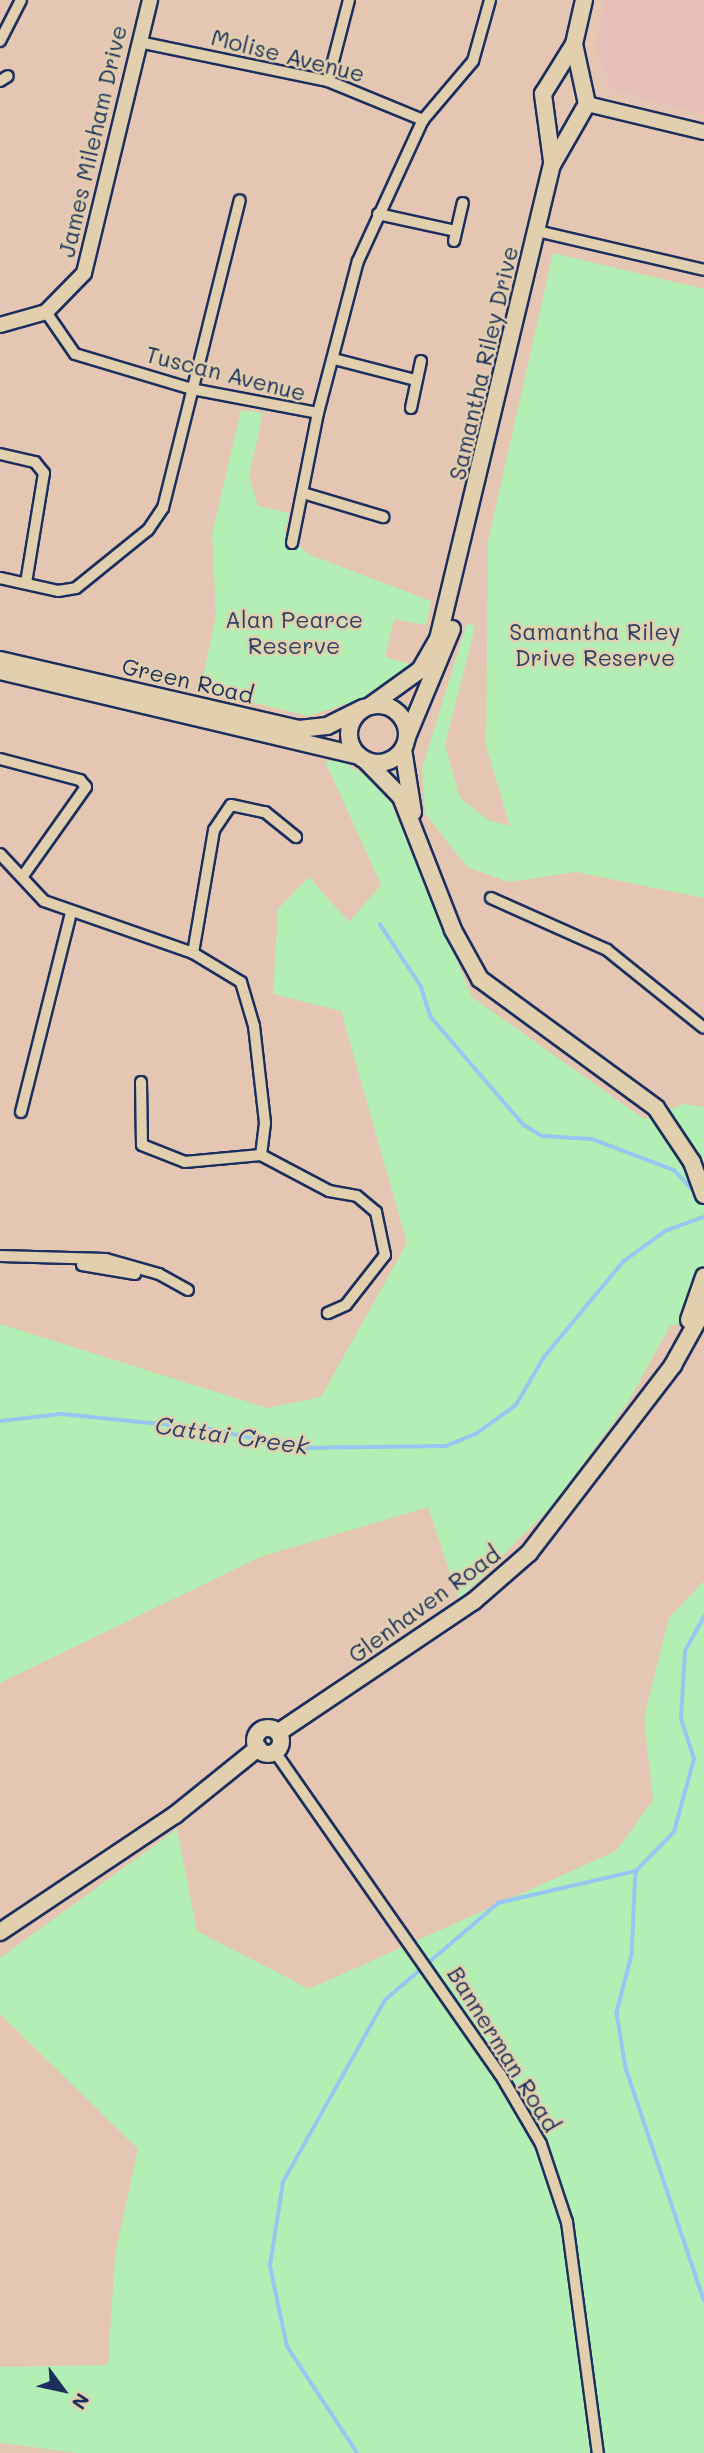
<!DOCTYPE html>
<style>
body{margin:0}
#map{position:relative;width:704px;height:2453px;overflow:hidden;background:#e4c6b3;font-family:Mali,sans-serif}
div>[style]{position:absolute}
.built>*{inset:0;background:#e6bfb8}
.green>*{inset:0;background:#b3efb4}
.stream>*{height:3.5px;margin:-1.75px;padding:0 1.75px;transform-origin:1.75px;border-radius:1.75px;background:#96c7f2}
.roads{filter:drop-shadow(2px 0 #1b2f5e) drop-shadow(-2px 0 #1b2f5e) drop-shadow(0 2px #1b2f5e) drop-shadow(0 -2px #1b2f5e)}
.minor>*{height:10px;margin:-5px;padding:0 5px;transform-origin:5px;border-radius:5px;background:#e2cfad}
.tertiary>*{height:14px;margin:-7px;padding:0 7px;transform-origin:7px;border-radius:7px;background:#e2cfad}
.secondary>*{height:16px;margin:-8px;padding:0 8px;transform-origin:8px;border-radius:8px;background:#e2cfad}
.secondary>.ring{margin:-8px;padding:0;box-sizing:content-box;background:none;border:16px solid #e2cfad;border-radius:50%}
span{translate:-50% -50%;white-space:nowrap;text-align:center;line-height:1.15;-webkit-text-stroke:5px #e2cfad;paint-order:stroke}
.street-label{font-size:23px;color:#1b2f5e}
.park-label{font-size:23px;color:#2a4267}
.water-label{font-size:24px;color:#273e6d;font-style:italic}
.north{position:absolute;left:28px;top:2355px;width:70px;height:70px;-webkit-text-stroke:5px #e2cfad;paint-order:stroke;rotate:123deg;font-size:19px;font-weight:700;line-height:28px;text-align:center;color:#1b2f5e}
.north::after{content:'';display:block;margin:auto;width:24px;height:32px;background:#1b2f5e;clip-path:polygon(50% 0,100% 100%,50% 72%,0 100%)}
</style>
<div id="map">
<div class="built">
<div style="clip-path:polygon(604px 0,704px 0,704px 115px,611px 89px,596px 48px)"></div>
</div>
<div class="green">
<div style="clip-path:polygon(553px 253px,704px 289px,704px 898px,576px 872px,509px 882px,467px 867px,425px 813px,422px 769px,467px 623px,475px 627px,445px 745px,460px 798px,488px 820px,510px 826px,486px 746px,488px 541px)"></div>
<div style="clip-path:polygon(241px 410px,263px 413px,249px 476px,258px 506px,289px 513px,285px 531px,308px 554px,431px 601px,426px 625px,394px 619px,385px 657px,411px 664px,387px 691px,308px 716px,200px 689px,216px 616px,212px 534px)"></div>
<div style="clip-path:polygon(325px 761px,341px 761px,366px 776px,391px 803px,472px 997px,644px 1119px,684px 1104px,704px 1107px,704px 1319px,670px 1326px,628px 1402px,552px 1506px,459px 1599px,428px 1507px,260px 1557px,0 1683px,0 1324px,267px 1408px,321px 1397px,407px 1243px,341px 1011px,273px 994px,278px 909px,309px 877px,349px 922px,381px 885px)"></div>
<div style="clip-path:polygon(704px 1581px,704px 2453px,79px 2453px,0 2443px,0 2367px,108px 2365px,115px 2255px,138px 2149px,0 2014px,0 1958px,177px 1829px,197px 1931px,309px 1989px,616px 1851px,653px 1800px,644px 1718px,669px 1618px)"></div>
</div>
<div class="stream">
<div style="left:380px;top:924px;width:74px;rotate:56.5deg"></div>
<div style="left:421px;top:986px;width:33px;rotate:72deg"></div>
<div style="left:431px;top:1017px;width:143px;rotate:49.3deg"></div>
<div style="left:524px;top:1125px;width:21px;rotate:31deg"></div>
<div style="left:542px;top:1136px;width:50px;rotate:3.4deg"></div>
<div style="left:592px;top:1139px;width:88px;rotate:20.7deg"></div>
<div style="left:674px;top:1170px;width:35px;rotate:46deg"></div>
<div style="left:0;top:1421px;width:61px;rotate:-6.5deg"></div>
<div style="left:61px;top:1414px;width:150px;rotate:5.7deg"></div>
<div style="left:210px;top:1429px;width:89px;rotate:12.3deg"></div>
<div style="left:297px;top:1448px;width:149px;rotate:-0.8deg"></div>
<div style="left:446px;top:1446px;width:32px;rotate:-22deg"></div>
<div style="left:476px;top:1434px;width:49px;rotate:-35.9deg"></div>
<div style="left:516px;top:1405px;width:56px;rotate:-59.7deg"></div>
<div style="left:544px;top:1357px;width:124px;rotate:-50.3deg"></div>
<div style="left:623px;top:1262px;width:52px;rotate:-36.4deg"></div>
<div style="left:665px;top:1231px;width:41px;rotate:-19.7deg"></div>
<div style="left:636px;top:1871px;width:84px;rotate:92.7deg"></div>
<div style="left:632px;top:1955px;width:60px;rotate:104.5deg"></div>
<div style="left:617px;top:2013px;width:56px;rotate:80.7deg"></div>
<div style="left:626px;top:2068px;width:245px;rotate:71.4deg"></div>
<div style="left:357px;top:2453px;width:127px;rotate:-123.4deg"></div>
<div style="left:287px;top:2347px;width:83px;rotate:-101.9deg"></div>
<div style="left:270px;top:2266px;width:85px;rotate:-81.2deg"></div>
<div style="left:283px;top:2182px;width:209px;rotate:-60.7deg"></div>
<div style="left:385px;top:2000px;width:149px;rotate:-40.6deg"></div>
<div style="left:498px;top:1903px;width:142px;rotate:-13.1deg"></div>
<div style="left:636px;top:1871px;width:54px;rotate:-45.7deg"></div>
<div style="left:674px;top:1832px;width:76px;rotate:-74.7deg"></div>
<div style="left:694px;top:1759px;width:42px;rotate:-108deg"></div>
<div style="left:681px;top:1719px;width:68px;rotate:-86.6deg"></div>
<div style="left:685px;top:1651px;width:39px;rotate:-61deg"></div>
</div>
<div class="roads">
<div class="minor">
<div style="left:0;top:41px;width:46px;rotate:-62.9deg"></div>
<div style="left:139px;top:42px;width:193px;rotate:11.7deg"></div>
<div style="left:328px;top:81px;width:103px;rotate:22.3deg"></div>
<div style="left:0;top:81px;width:9px;rotate:-32deg"></div>
<div style="left:328px;top:81px;width:84px;rotate:-75.5deg"></div>
<div style="left:378px;top:214px;width:80px;rotate:12.3deg"></div>
<div style="left:537px;top:231px;width:171px;rotate:13.1deg"></div>
<div style="left:454px;top:241px;width:39px;rotate:-77deg"></div>
<div style="left:46px;top:312px;width:51px;rotate:55.4deg"></div>
<div style="left:75px;top:354px;width:122px;rotate:16.7deg"></div>
<div style="left:192px;top:389px;width:128px;rotate:10.8deg"></div>
<div style="left:318px;top:413px;width:157px;rotate:-75.3deg"></div>
<div style="left:358px;top:261px;width:155px;rotate:-65.3deg"></div>
<div style="left:423px;top:120px;width:77px;rotate:-49.7deg"></div>
<div style="left:473px;top:61px;width:63px;rotate:-74.4deg"></div>
<div style="left:334px;top:359px;width:84px;rotate:14.5deg"></div>
<div style="left:411px;top:408px;width:48px;rotate:-78deg"></div>
<div style="left:0;top:454px;width:36px;rotate:13deg"></div>
<div style="left:35px;top:462px;width:14px;rotate:51deg"></div>
<div style="left:44px;top:473px;width:111px;rotate:99.3deg"></div>
<div style="left:303px;top:493px;width:84px;rotate:16.7deg"></div>
<div style="left:292px;top:543px;width:133px;rotate:-78.7deg"></div>
<div style="left:0;top:578px;width:59px;rotate:12.6deg"></div>
<div style="left:58px;top:591px;width:18px;rotate:-9deg"></div>
<div style="left:76px;top:588px;width:92px;rotate:-38.9deg"></div>
<div style="left:148px;top:530px;width:27px;rotate:-56deg"></div>
<div style="left:163px;top:508px;width:317px;rotate:-76deg"></div>
<div style="left:0;top:759px;width:83px;rotate:14.7deg"></div>
<div style="left:80px;top:780px;width:9px;rotate:49deg"></div>
<div style="left:86px;top:787px;width:109px;rotate:125.3deg"></div>
<div style="left:0;top:854px;width:64px;rotate:46.9deg"></div>
<div style="left:44px;top:901px;width:158px;rotate:19.2deg"></div>
<div style="left:193px;top:953px;width:56px;rotate:31.1deg"></div>
<div style="left:241px;top:982px;width:46px;rotate:73.5deg"></div>
<div style="left:254px;top:1026px;width:98px;rotate:83.5deg"></div>
<div style="left:265px;top:1123px;width:32px;rotate:97deg"></div>
<div style="left:491px;top:898px;width:127px;rotate:24.1deg"></div>
<div style="left:607px;top:950px;width:124px;rotate:38.8deg"></div>
<div style="left:193px;top:953px;width:125px;rotate:-80.3deg"></div>
<div style="left:214px;top:830px;width:30px;rotate:-56deg"></div>
<div style="left:231px;top:805px;width:35px;rotate:12deg"></div>
<div style="left:265px;top:812px;width:40px;rotate:39deg"></div>
<div style="left:141px;top:1082px;width:63px;rotate:89.1deg"></div>
<div style="left:142px;top:1145px;width:46px;rotate:21.6deg"></div>
<div style="left:185px;top:1162px;width:76px;rotate:-5.3deg"></div>
<div style="left:21px;top:1112px;width:205px;rotate:-75.9deg"></div>
<div style="left:261px;top:1155px;width:77px;rotate:27.9deg"></div>
<div style="left:329px;top:1191px;width:28px;rotate:10deg"></div>
<div style="left:357px;top:1196px;width:25px;rotate:40deg"></div>
<div style="left:376px;top:1212px;width:44px;rotate:78.2deg"></div>
<div style="left:385px;top:1255px;width:63px;rotate:128deg"></div>
<div style="left:346px;top:1305px;width:20px;rotate:156deg"></div>
<div style="left:0;top:1256px;width:106px;rotate:1.6deg"></div>
<div style="left:106px;top:1259px;width:55px;rotate:15.8deg"></div>
<div style="left:159px;top:1274px;width:33px;rotate:29deg"></div>
<div style="left:82px;top:1265px;width:54px;rotate:9.6deg"></div>
<div style="left:275px;top:1752px;width:393px;rotate:55.1deg"></div>
<div style="left:500px;top:2074px;width:81px;rotate:59.6deg"></div>
<div style="left:541px;top:2144px;width:82px;rotate:71.6deg"></div>
<div style="left:567px;top:2222px;width:233px;rotate:82.4deg"></div>
</div>
<div class="tertiary">
<div style="left:587px;top:104px;width:120px;rotate:13.5deg"></div>
<div style="left:0;top:325px;width:48px;rotate:-15.8deg"></div>
<div style="left:46px;top:312px;width:54px;rotate:-45.7deg"></div>
<div style="left:84px;top:273px;width:281px;rotate:-76.4deg"></div>
</div>
<div class="secondary">
<div style="left:552px;top:161px;width:68px;rotate:-97.7deg"></div>
<div style="left:543px;top:94px;width:59px;rotate:-58.2deg"></div>
<div style="left:574px;top:44px;width:45px;rotate:-77.2deg"></div>
<div style="left:0;top:660px;width:307px;rotate:13deg"></div>
<div style="left:299px;top:729px;width:28px;rotate:-6deg"></div>
<div style="left:327px;top:726px;width:40px;rotate:-26.6deg"></div>
<div style="left:0;top:671px;width:369px;rotate:13.3deg"></div>
<div class="ring" style="left:349px;top:705px;width:42px;height:42px"></div>
<div style="left:370px;top:706px;width:62px;rotate:-35.8deg"></div>
<div style="left:420px;top:670px;width:36px;rotate:-60deg"></div>
<div style="left:438px;top:639px;width:488px;rotate:-76.5deg"></div>
<div style="left:552px;top:165px;width:70px;rotate:-60.2deg"></div>
<div style="left:587px;top:104px;width:61px;rotate:-102.2deg"></div>
<div style="left:407px;top:737px;width:117px;rotate:-67.4deg"></div>
<div style="left:403px;top:749px;width:64px;rotate:81deg"></div>
<div style="left:365px;top:760px;width:52px;rotate:45.8deg"></div>
<div style="left:401px;top:797px;width:143px;rotate:68.6deg"></div>
<div style="left:453px;top:930px;width:56px;rotate:61.1deg"></div>
<div style="left:480px;top:979px;width:218px;rotate:36.2deg"></div>
<div style="left:656px;top:1108px;width:65px;rotate:56.3deg"></div>
<div style="left:692px;top:1162px;width:35px;rotate:70deg"></div>
<div style="left:689px;top:1320px;width:46px;rotate:-70.8deg"></div>
<div class="ring" style="left:255px;top:1728px;width:10px;height:10px"></div>
<div style="left:279px;top:1732px;width:235px;rotate:-33.9deg"></div>
<div style="left:474px;top:1601px;width:73px;rotate:-41.1deg"></div>
<div style="left:529px;top:1553px;width:237px;rotate:-52.5deg"></div>
<div style="left:673px;top:1365px;width:64px;rotate:-61deg"></div>
<div style="left:0;top:1932px;width:211px;rotate:-33.8deg"></div>
<div style="left:175px;top:1815px;width:107px;rotate:-38.9deg"></div>
</div>
</div>
<div class="street-label">
<span style="left:288px;top:55px;rotate:14deg">Molise Avenue</span>
<span style="left:92px;top:141px;rotate:-77deg">James Mileham Drive</span>
<span style="left:483px;top:363px;rotate:-77deg">Samantha Riley Drive</span>
<span style="left:226px;top:373px;rotate:14deg">Tuscan Avenue</span>
<span style="left:188px;top:680px;rotate:13deg">Green Road</span>
<span style="left:424px;top:1604px;rotate:-36deg">Glenhaven Road</span>
<span style="left:504px;top:2049px;rotate:58deg">Bannerman Road</span>
</div>
<div class="park-label">
<span style="left:294px;top:632px">Alan Pearce<br>Reserve</span>
<span style="left:595px;top:644px">Samantha Riley<br>Drive Reserve</span>
</div>
<div class="water-label">
<span style="left:232px;top:1435px;rotate:8deg">Cattai Creek</span>
</div>
<div class="north">N</div>
</div>
